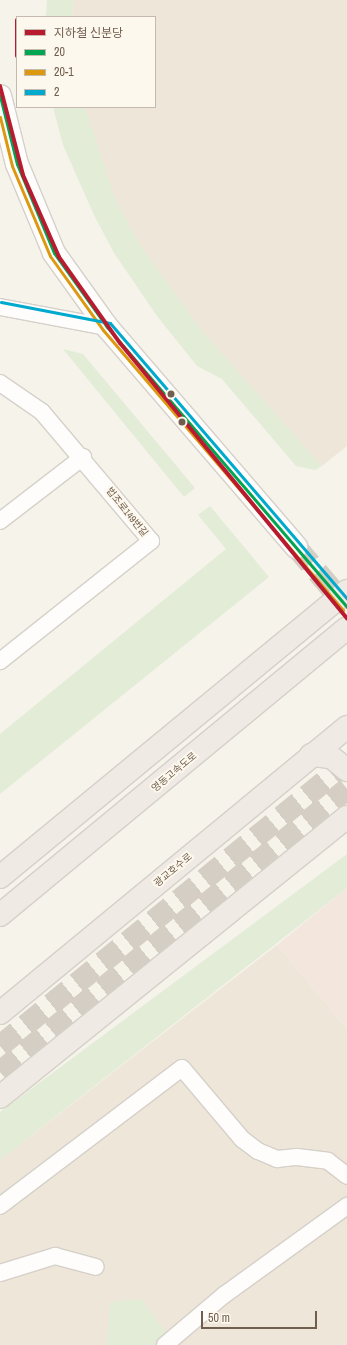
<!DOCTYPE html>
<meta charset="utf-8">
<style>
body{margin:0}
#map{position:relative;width:347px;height:1345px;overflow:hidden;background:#f6f3eb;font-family:"Archivo Narrow","Noto Sans KR",sans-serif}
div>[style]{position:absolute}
.residential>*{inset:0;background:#eee6d9}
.commercial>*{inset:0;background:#f3e6dd}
.green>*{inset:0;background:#e2ecd7}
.secondary-tunnel>*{height:22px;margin-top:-11px;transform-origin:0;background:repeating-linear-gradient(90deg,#d5cec4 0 22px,transparent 0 33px)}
.highway-tunnel>*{height:22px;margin-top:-11px;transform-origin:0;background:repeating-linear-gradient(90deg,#d5cec4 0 22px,transparent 0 33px)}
.roads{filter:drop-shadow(1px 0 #d5d0c9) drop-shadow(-1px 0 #d5d0c9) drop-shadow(0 1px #d5d0c9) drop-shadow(0 -1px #d5d0c9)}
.street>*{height:16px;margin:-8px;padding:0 8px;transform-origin:8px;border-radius:8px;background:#fefdfc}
.secondary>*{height:22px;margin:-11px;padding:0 11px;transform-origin:11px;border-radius:11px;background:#fefdfc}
.highway>*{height:22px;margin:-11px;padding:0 11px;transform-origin:11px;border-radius:11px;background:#f0eae5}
.bus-1>*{height:3px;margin:-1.5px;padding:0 1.5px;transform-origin:1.5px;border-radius:1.5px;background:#00a651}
.bus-2>*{height:3px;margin:-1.5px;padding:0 1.5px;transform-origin:1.5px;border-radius:1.5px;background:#dc9810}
.bus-3>*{height:3px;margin:-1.5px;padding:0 1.5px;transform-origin:1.5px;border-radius:1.5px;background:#00a9ce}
.metro-1>*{height:4px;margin:-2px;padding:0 2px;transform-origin:2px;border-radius:2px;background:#b81b30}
.dots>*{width:11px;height:11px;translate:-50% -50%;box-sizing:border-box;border:2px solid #fdf8ed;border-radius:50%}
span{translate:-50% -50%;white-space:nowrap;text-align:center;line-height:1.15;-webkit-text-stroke:4px #fdf8ed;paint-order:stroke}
.street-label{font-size:10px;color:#715e4e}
.legend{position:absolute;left:16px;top:16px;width:140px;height:92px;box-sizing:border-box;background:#fdf8ed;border:1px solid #c5baad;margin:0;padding:5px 7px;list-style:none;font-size:12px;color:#715e4e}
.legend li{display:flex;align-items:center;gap:8px;height:20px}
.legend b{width:20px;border:1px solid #c5baad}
.scale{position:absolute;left:201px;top:1311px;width:116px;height:18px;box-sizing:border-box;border:2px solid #715e4e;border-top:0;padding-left:5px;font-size:12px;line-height:14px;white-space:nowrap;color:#715e4e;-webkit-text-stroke:3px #fdf8ed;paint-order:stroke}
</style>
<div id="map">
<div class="residential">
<div style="clip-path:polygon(73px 0,347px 0,347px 446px,322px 466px,203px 332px,171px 289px,140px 245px,115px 199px,100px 162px,85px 107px,155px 107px,155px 17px,72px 17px)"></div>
<div style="clip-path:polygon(277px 945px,347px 1029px,347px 1345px,0 1345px,0 1160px)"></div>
</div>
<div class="commercial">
<div style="clip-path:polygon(347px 888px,347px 1029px,277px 945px)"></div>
</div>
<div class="green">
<div style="clip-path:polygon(47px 0,73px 0,72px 17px,46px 17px)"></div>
<div style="clip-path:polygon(53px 107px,85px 107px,115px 199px,140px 245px,203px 332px,322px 466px,315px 470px,296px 466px,222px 379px,197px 366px,157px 316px,114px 253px,94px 215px,63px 145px)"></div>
<div style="clip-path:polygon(63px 349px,83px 354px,195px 488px,184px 497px)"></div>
<div style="clip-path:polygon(210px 506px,269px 577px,0 794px,0 734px,226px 549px,198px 515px)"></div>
<div style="clip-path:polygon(347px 854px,347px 888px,0 1160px,0 1112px)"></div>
<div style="clip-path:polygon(141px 1299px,168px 1335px,155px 1345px,107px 1345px,110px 1302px)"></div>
</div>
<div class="secondary-tunnel">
<div style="left:296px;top:547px;width:79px;rotate:49.6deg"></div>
</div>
<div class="highway-tunnel">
<div style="left:0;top:1046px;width:448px;rotate:-39.2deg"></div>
<div style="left:0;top:1072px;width:448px;rotate:-39.2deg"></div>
</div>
<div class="roads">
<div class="street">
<div style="left:0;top:307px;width:109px;rotate:10.6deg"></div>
<div style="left:0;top:383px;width:51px;rotate:34.6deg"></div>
<div style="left:42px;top:412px;width:169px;rotate:49.8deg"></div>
<div style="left:151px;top:541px;width:193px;rotate:141.5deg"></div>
<div style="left:0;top:521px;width:105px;rotate:-37.6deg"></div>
<div style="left:0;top:1206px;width:228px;rotate:-37.2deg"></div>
<div style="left:182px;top:1068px;width:93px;rotate:49.8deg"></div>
<div style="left:242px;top:1139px;width:20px;rotate:37deg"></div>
<div style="left:258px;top:1151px;width:21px;rotate:23deg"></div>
<div style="left:277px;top:1159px;width:20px;rotate:-6deg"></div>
<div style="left:297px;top:1157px;width:31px;rotate:7deg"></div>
<div style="left:328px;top:1161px;width:24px;rotate:38deg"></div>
<div style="left:0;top:1273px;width:58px;rotate:-17.2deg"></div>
<div style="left:55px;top:1256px;width:42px;rotate:15deg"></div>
<div style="left:165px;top:1345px;width:77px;rotate:-40.3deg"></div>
<div style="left:224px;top:1295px;width:152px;rotate:-35.9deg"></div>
</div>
<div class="secondary">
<div style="left:0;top:96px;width:70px;rotate:76deg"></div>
<div style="left:17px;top:164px;width:96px;rotate:67.4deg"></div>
<div style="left:54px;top:253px;width:91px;rotate:54.4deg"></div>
<div style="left:107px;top:327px;width:290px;rotate:49.3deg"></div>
</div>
<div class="highway">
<div style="left:311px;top:755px;width:20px;rotate:6deg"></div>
<div style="left:331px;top:757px;width:21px;rotate:39deg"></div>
<div style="left:0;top:877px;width:450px;rotate:-39.5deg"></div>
<div style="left:0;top:915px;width:450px;rotate:-39.6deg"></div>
<div style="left:0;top:1013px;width:450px;rotate:-39.5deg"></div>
<div style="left:0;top:1097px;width:446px;rotate:-38.9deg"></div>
</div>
</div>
<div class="bus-1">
<div style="left:0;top:96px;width:70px;rotate:76deg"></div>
<div style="left:17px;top:164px;width:96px;rotate:67.4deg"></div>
<div style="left:54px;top:253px;width:91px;rotate:54.4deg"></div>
<div style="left:107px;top:327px;width:369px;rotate:49.4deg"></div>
</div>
<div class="bus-2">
<div style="left:0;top:117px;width:50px;rotate:76.2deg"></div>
<div style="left:12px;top:166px;width:98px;rotate:67.1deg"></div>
<div style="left:50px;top:256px;width:91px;rotate:54.4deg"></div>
<div style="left:103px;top:330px;width:369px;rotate:49.4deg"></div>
</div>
<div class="bus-3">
<div style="left:1px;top:302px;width:111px;rotate:10.9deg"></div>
<div style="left:110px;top:323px;width:364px;rotate:49.3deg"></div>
</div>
<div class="metro-1">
<div style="left:17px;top:20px;width:36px;rotate:90deg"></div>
<div style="left:0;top:86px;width:92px;rotate:75.5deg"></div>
<div style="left:23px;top:175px;width:90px;rotate:66.3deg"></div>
<div style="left:59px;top:257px;width:105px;rotate:54.7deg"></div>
<div style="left:120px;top:343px;width:357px;rotate:50.5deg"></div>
</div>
<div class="dots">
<div style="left:171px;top:394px;background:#715e4e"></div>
<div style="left:182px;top:422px;background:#715e4e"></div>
</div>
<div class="street-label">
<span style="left:127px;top:512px;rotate:51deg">법조로149번길</span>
<span style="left:174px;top:772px;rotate:-40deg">영동고속도로</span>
<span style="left:173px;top:870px;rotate:-40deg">광교호수로</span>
</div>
<ul class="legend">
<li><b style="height:5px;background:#b81b30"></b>지하철 신분당</li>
<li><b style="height:5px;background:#00a651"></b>20</li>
<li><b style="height:5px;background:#dc9810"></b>20-1</li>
<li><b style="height:5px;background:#00a9ce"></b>2</li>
</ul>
<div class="scale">50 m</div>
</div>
